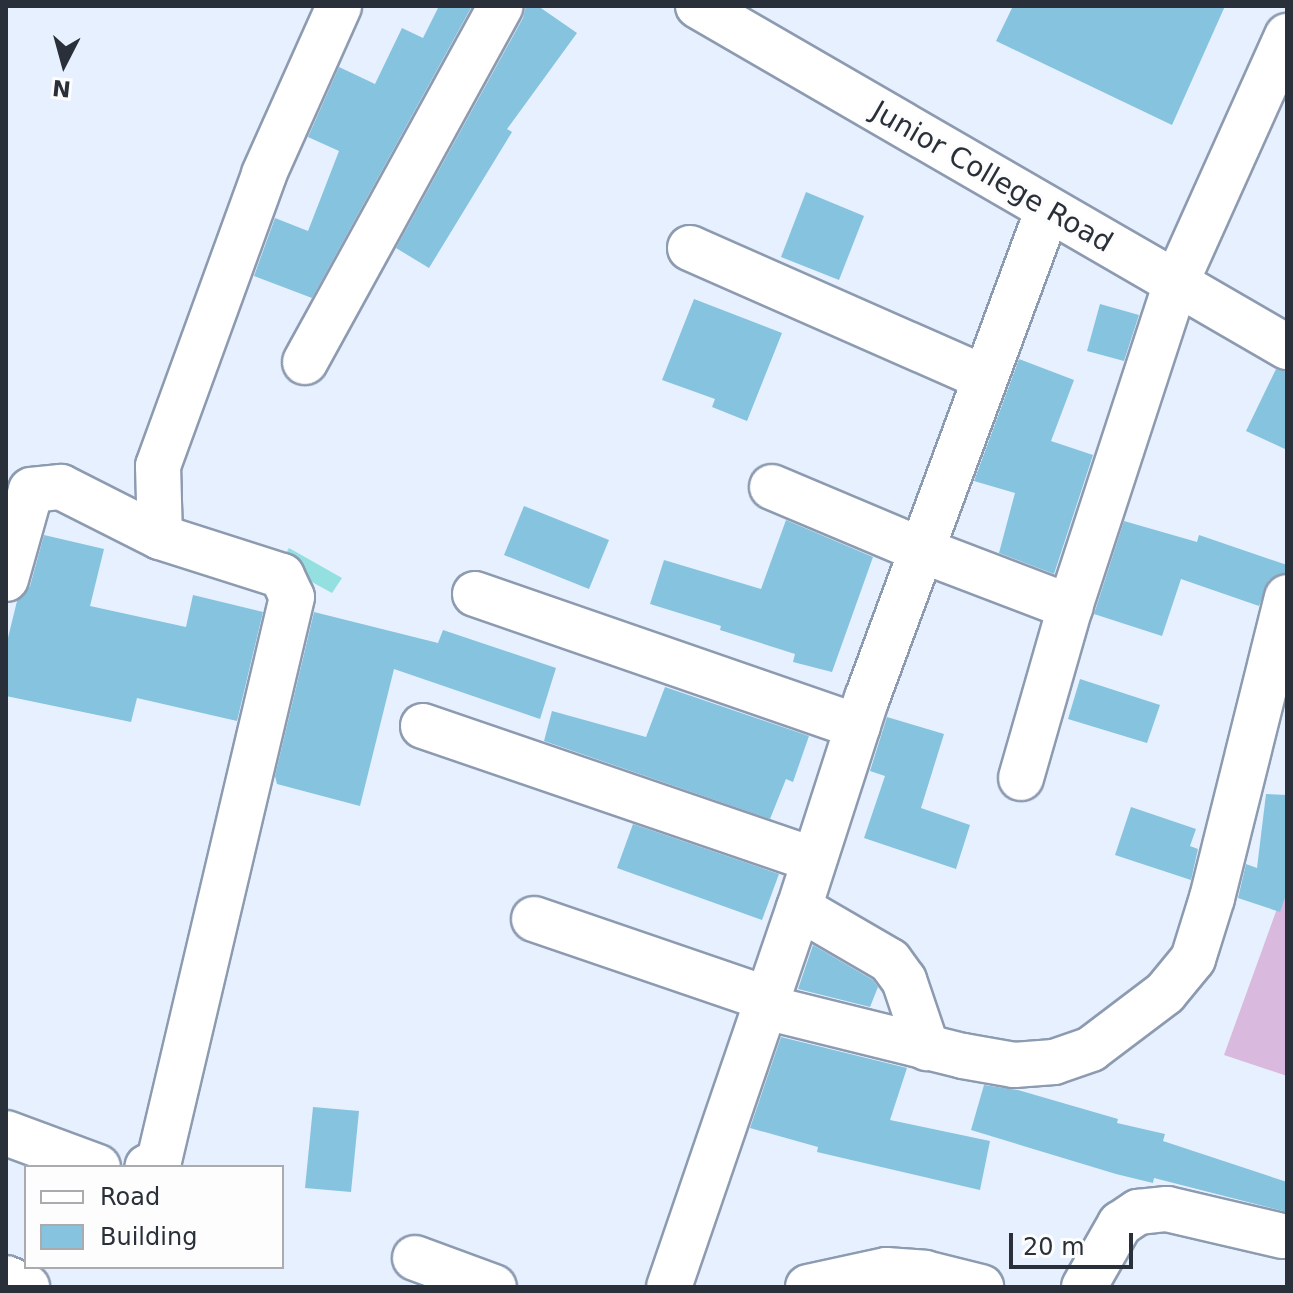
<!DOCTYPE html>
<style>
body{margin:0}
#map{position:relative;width:1293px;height:1293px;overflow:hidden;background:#e7f0fe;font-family:"DejaVu Sans",sans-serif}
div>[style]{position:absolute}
.green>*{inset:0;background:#d9bade}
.water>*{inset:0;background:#94dfdf}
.building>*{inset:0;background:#85c3de}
.roads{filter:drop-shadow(2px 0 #8d9bb1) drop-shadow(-2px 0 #8d9bb1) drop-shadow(0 2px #8d9bb1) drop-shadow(0 -2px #8d9bb1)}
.minor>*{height:44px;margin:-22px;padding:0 22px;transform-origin:22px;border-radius:22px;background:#fff}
span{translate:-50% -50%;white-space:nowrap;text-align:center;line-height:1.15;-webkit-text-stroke:7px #fdfdfd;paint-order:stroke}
.street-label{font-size:28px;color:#2a3039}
.frame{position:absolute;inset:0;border:8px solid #2a3039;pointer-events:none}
.legend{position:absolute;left:24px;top:1165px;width:260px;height:104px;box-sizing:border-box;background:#fdfdfd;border:2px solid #a9abaf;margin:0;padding:10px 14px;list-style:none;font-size:24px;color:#2a3039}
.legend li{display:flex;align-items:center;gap:16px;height:40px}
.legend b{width:40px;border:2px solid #a9abaf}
.north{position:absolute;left:24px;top:24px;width:80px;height:80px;-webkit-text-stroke:6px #fdfdfd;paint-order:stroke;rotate:186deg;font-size:22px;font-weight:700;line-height:32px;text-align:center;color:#2a3039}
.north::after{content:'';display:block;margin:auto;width:28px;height:36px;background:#2a3039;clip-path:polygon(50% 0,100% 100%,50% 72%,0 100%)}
.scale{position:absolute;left:1009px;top:1233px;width:124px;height:36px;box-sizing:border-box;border:4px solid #2a3039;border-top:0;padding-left:10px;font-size:24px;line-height:28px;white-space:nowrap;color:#2a3039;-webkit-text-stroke:6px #fdfdfd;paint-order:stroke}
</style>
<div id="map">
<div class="green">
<div style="clip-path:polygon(1287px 881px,1287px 1076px,1224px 1055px)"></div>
</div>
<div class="water">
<div style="clip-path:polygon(289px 548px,342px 578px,332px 593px,279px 564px)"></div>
</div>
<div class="building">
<div style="clip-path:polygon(439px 6px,472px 6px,312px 298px,254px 276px,275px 218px,308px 231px,339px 151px,308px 137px,339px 67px,375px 84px,402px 28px,423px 38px)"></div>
<div style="clip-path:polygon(526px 6px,538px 6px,577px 33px,507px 129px,512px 132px,429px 268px,396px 248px,523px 18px)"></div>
<div style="clip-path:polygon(1013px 6px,1225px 6px,1172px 125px,996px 41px)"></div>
<div style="clip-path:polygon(806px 192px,864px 216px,839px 280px,781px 257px)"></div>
<div style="clip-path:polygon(694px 299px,782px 333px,747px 421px,712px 407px,715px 399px,662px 380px)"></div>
<div style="clip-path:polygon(1100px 304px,1139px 315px,1124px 361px,1087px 351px)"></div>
<div style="clip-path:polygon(1019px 359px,1074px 380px,1051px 441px,1093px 455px,1054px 574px,999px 553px,1015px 493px,974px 481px)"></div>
<div style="clip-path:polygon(1276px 369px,1287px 372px,1287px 450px,1246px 431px)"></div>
<div style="clip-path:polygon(524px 506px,609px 540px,589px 589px,504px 555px)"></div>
<div style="clip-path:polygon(786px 520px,873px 557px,832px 672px,793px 662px,795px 654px,720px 630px,721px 626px,650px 604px,664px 560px,761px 589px)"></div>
<div style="clip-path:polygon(1124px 521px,1197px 542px,1199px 535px,1287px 565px,1287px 573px,1269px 580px,1259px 606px,1181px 579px,1162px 636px,1094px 614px)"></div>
<div style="clip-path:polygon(44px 535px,104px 549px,90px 606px,186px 627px,193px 595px,263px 612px,237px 721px,137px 698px,131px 722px,6px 696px,6px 646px,17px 601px,30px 586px)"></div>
<div style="clip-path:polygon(314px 612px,438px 643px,443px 630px,556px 668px,540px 719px,394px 669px,360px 806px,277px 784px,275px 776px)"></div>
<div style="clip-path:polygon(1080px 679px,1160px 705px,1147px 743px,1068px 719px)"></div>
<div style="clip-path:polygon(665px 687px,809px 736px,793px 782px,786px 779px,770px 819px,544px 741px,552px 711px,646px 737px)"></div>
<div style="clip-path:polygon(887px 717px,944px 734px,921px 808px,970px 825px,956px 869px,864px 838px,885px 776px,870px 771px)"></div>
<div style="clip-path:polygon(1266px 794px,1287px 795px,1287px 892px,1280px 912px,1238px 898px,1246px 864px,1257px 868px)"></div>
<div style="clip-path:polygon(1131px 807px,1196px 829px,1190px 846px,1198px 849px,1191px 880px,1115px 855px)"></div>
<div style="clip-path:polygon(633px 824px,779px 874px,762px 920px,617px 868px)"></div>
<div style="clip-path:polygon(813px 945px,873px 980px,878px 987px,870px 1007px,798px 989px)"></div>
<div style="clip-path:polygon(781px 1037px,907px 1068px,890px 1120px,990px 1141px,980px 1190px,817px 1152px,818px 1147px,750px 1128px)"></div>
<div style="clip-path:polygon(984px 1085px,1018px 1090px,1118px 1119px,1117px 1123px,1165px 1134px,1163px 1141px,1287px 1182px,1287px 1212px,1154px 1178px,1153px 1183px,1116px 1174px,971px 1130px)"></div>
<div style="clip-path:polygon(313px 1107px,359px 1111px,351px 1192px,305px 1188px)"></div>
</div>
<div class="roads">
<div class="minor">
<div style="left:698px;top:6px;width:681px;rotate:30.07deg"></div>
<div style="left:690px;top:248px;width:322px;rotate:23.8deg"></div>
<div style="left:305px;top:362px;width:406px;rotate:-61.2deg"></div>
<div style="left:772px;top:487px;width:162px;rotate:22.9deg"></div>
<div style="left:921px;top:550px;width:160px;rotate:20.9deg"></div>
<div style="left:160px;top:537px;width:71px;rotate:-91.6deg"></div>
<div style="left:158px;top:466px;width:311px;rotate:-70deg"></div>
<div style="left:264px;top:174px;width:184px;rotate:-65.9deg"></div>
<div style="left:6px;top:579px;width:92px;rotate:-74.3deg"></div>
<div style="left:31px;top:490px;width:30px;rotate:-6deg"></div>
<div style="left:61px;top:487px;width:111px;rotate:26.8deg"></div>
<div style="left:160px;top:537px;width:128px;rotate:17.7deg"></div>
<div style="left:282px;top:576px;width:23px;rotate:65deg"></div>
<div style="left:292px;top:597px;width:579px;rotate:103.27deg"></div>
<div style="left:159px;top:1161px;width:13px;rotate:153deg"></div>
<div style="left:475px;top:594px;width:405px;rotate:19.1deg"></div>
<div style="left:423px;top:726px;width:413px;rotate:18.9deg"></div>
<div style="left:1021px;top:778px;width:178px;rotate:-74deg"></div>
<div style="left:1070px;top:607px;width:341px;rotate:-71.9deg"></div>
<div style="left:1176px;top:283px;width:271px;rotate:-65.8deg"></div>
<div style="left:799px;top:908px;width:105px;rotate:30.2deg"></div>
<div style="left:890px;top:961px;width:24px;rotate:54deg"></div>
<div style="left:904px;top:980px;width:72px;rotate:71.3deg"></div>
<div style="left:534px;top:919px;width:246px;rotate:18.9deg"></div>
<div style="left:765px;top:1007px;width:204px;rotate:13.9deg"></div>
<div style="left:963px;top:1056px;width:52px;rotate:10deg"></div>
<div style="left:1014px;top:1065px;width:40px;rotate:-4.3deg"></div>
<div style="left:1054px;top:1062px;width:39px;rotate:-19deg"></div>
<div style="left:1091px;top:1049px;width:93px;rotate:-37.1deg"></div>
<div style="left:1165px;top:993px;width:44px;rotate:-50.5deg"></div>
<div style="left:1193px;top:959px;width:64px;rotate:-72.7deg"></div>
<div style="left:1212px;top:898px;width:310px;rotate:-76deg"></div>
<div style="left:6px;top:1133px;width:98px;rotate:20.3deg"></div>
<div style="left:415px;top:1258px;width:84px;rotate:20.2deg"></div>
<div style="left:6px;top:1278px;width:23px;rotate:23deg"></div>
<div style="left:669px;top:1287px;width:401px;rotate:-71.1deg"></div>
<div style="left:799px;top:908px;width:221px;rotate:-72.1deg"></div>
<div style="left:867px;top:698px;width:521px;rotate:-69.69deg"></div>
<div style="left:808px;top:1287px;width:80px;rotate:-12.3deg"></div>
<div style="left:886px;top:1270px;width:39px;rotate:4deg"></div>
<div style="left:925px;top:1273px;width:58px;rotate:14deg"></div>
<div style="left:1084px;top:1287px;width:73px;rotate:-60.3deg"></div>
<div style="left:1120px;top:1224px;width:22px;rotate:-34deg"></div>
<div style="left:1138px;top:1212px;width:29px;rotate:-6deg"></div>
<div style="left:1167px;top:1209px;width:118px;rotate:13.2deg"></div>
</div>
</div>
<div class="street-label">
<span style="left:992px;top:177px;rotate:30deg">Junior College Road</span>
</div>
<div class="frame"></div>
<ul class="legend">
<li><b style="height:10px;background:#fff"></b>Road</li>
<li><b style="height:22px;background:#85c3de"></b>Building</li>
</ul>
<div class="north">N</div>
<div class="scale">20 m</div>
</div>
